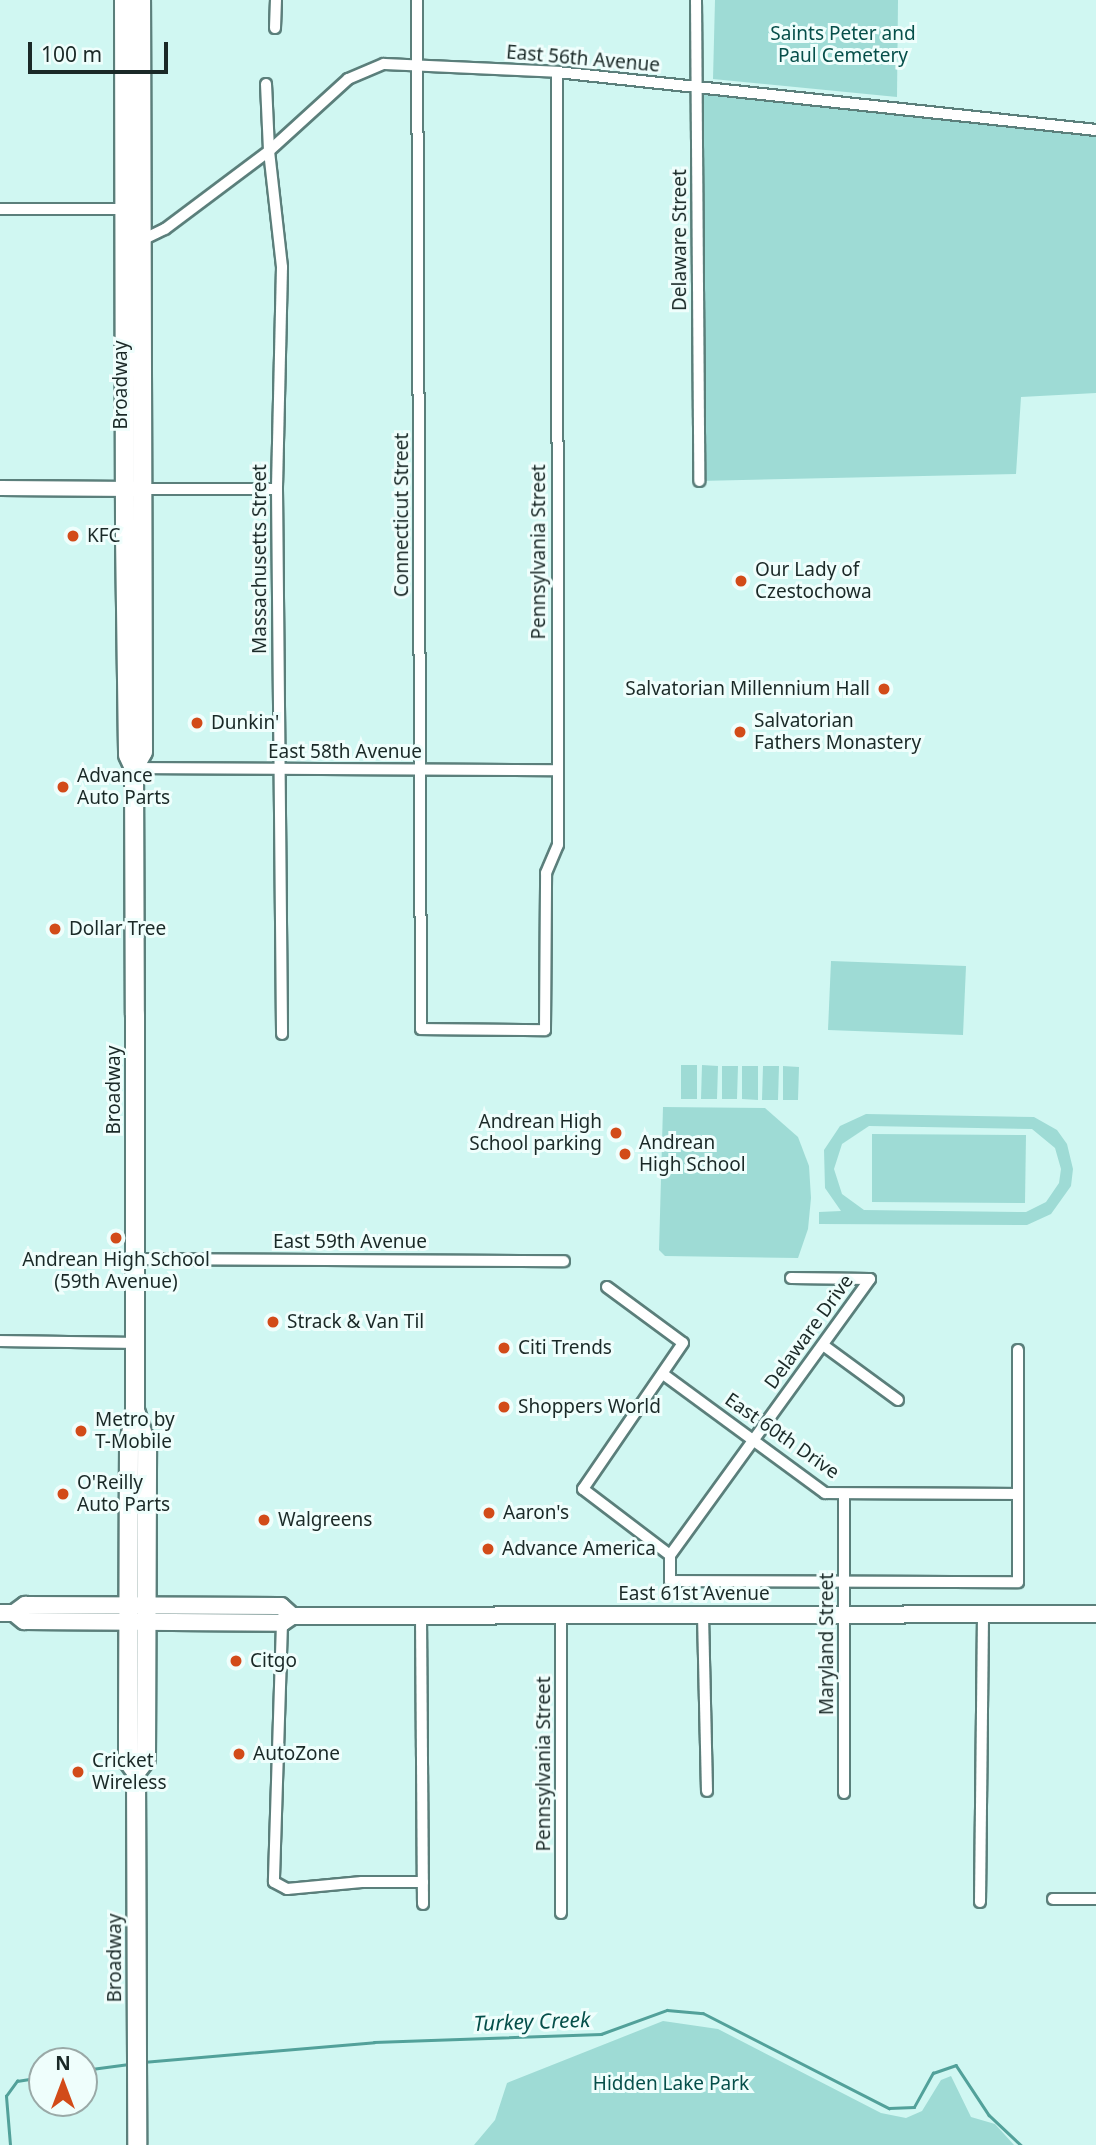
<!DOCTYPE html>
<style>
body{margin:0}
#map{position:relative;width:1096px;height:2145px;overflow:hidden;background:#d0f7f2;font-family:"Noto Sans",sans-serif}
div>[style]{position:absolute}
.green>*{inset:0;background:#9edbd5}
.stream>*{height:2.5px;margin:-1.25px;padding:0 1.25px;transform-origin:1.25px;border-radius:1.25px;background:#52a19a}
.roads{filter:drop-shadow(2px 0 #5b7f7b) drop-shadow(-2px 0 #5b7f7b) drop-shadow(0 2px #5b7f7b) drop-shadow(0 -2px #5b7f7b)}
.minor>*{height:10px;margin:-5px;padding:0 5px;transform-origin:5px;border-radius:5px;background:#fff}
.tertiary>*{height:14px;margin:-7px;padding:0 7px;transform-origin:7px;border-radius:7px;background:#fff}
.secondary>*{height:16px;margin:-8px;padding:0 8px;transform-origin:8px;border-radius:8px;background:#fff}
.primary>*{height:18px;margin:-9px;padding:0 9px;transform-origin:9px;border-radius:9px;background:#fff}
.dots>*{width:19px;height:19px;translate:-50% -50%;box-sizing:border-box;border:4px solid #effefc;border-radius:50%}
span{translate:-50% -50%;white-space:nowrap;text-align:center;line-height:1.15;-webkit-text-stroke:6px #effefc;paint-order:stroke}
.park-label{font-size:19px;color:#064f4a}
.street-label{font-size:19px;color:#1a2927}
.poi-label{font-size:19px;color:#1a2927}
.left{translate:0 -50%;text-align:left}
.right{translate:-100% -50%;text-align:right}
.water-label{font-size:21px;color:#054f4a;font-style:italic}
.north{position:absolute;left:28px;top:2047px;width:70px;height:70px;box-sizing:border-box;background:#effefc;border:2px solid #9aa9a7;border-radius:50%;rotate:0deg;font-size:19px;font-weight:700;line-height:28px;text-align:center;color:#1a2927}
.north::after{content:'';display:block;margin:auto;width:24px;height:32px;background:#d24b19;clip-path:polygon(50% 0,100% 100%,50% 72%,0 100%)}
.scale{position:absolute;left:28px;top:42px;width:140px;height:32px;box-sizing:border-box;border:4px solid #1a2927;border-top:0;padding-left:9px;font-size:21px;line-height:24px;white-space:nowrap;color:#1a2927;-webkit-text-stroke:5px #effefc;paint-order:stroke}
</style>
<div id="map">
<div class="green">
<div style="clip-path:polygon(715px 0,898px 0,897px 97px,713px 79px)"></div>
<div style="clip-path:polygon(697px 88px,1096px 130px,1096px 393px,1021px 397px,1016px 474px,699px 481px)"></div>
<div style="clip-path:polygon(831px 961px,966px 966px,963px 1035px,828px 1030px)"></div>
<div style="clip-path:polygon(681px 1065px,697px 1065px,697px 1099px,681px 1099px)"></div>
<div style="clip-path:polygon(702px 1065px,718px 1066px,717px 1099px,701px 1099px)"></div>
<div style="clip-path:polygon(722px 1066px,738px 1066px,737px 1099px,722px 1099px)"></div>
<div style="clip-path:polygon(742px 1066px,758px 1066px,758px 1100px,742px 1099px)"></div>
<div style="clip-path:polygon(763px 1066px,779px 1066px,778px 1100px,762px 1100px)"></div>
<div style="clip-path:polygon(783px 1066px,799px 1067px,798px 1100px,783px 1100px)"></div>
<div style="clip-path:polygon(663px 1107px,765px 1108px,798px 1137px,809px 1166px,811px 1198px,808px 1229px,798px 1258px,665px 1256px,659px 1250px)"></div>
<div style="clip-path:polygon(evenodd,866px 1114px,1034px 1117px,1057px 1130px,1067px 1144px,1073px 1169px,1071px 1186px,1051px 1214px,1027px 1225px,819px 1224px,819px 1212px,841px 1211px,825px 1188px,824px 1150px,840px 1126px,866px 1114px,869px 1126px,1032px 1129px,1055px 1148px,1061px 1169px,1059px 1183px,1046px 1202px,1026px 1212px,864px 1210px,842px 1194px,834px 1169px,842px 1144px,869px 1126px)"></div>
<div style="clip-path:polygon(872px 1134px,1026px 1135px,1025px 1203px,872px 1202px)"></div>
<div style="clip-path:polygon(663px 2021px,718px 2029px,881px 2113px,906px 2118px,922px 2111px,941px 2080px,951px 2076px,971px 2117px,995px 2124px,1014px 2145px,474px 2145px,495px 2120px,507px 2083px)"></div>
</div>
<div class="stream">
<div style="left:143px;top:2062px;width:232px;rotate:-4.9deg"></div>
<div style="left:374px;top:2042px;width:227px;rotate:-2deg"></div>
<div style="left:601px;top:2034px;width:70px;rotate:-20deg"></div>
<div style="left:667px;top:2010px;width:36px;rotate:5deg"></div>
<div style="left:703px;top:2013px;width:209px;rotate:27.1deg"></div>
<div style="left:889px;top:2108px;width:25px;rotate:-2deg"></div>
<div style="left:914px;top:2107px;width:39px;rotate:-61deg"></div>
<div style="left:933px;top:2073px;width:24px;rotate:-19deg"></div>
<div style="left:956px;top:2065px;width:60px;rotate:56.6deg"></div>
<div style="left:989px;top:2115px;width:44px;rotate:43.2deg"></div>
<div style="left:84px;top:2070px;width:45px;rotate:-7.6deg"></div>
<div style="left:10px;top:2145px;width:49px;rotate:-94.7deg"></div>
<div style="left:6px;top:2096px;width:19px;rotate:-54deg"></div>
<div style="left:17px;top:2081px;width:25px;rotate:-9deg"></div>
</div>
<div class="roads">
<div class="minor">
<div style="left:417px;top:0;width:1029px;rotate:89.78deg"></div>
<div style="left:421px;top:1029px;width:124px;rotate:0.5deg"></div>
<div style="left:545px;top:1030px;width:157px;rotate:-89.6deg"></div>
<div style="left:546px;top:873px;width:30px;rotate:-67deg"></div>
<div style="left:558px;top:845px;width:773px;rotate:-90.07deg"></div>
<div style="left:696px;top:0;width:481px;rotate:89.6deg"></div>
<div style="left:275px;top:28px;width:28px;rotate:-88deg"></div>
<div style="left:266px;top:84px;width:67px;rotate:87.4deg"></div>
<div style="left:269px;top:151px;width:117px;rotate:83.6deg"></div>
<div style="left:282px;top:267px;width:222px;rotate:91.3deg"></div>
<div style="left:277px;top:489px;width:545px;rotate:89.47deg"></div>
<div style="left:0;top:209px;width:124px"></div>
<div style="left:140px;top:241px;width:28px;rotate:-26deg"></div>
<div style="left:165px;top:229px;width:130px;rotate:-36.9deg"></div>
<div style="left:269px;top:151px;width:107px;rotate:-42.3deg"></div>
<div style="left:348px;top:79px;width:39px;rotate:-23deg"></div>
<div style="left:384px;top:64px;width:173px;rotate:2.6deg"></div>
<div style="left:557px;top:72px;width:542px;rotate:6.14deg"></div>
<div style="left:142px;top:489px;width:135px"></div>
<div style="left:134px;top:768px;width:422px;rotate:0.3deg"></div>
<div style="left:135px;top:1259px;width:429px;rotate:0.3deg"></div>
<div style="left:791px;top:1278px;width:79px;rotate:0.7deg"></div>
<div style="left:870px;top:1279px;width:341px;rotate:125.9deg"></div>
<div style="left:670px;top:1555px;width:26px;rotate:90deg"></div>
<div style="left:670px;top:1581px;width:348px;rotate:0.2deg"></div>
<div style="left:1018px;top:1582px;width:232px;rotate:-90deg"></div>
<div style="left:607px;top:1287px;width:94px;rotate:36.4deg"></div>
<div style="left:683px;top:1343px;width:177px;rotate:124.4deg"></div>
<div style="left:583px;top:1489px;width:109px;rotate:37.2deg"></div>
<div style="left:0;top:1341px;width:135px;rotate:0.8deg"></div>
<div style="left:823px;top:1345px;width:93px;rotate:36.3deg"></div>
<div style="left:663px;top:1374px;width:201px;rotate:36.3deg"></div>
<div style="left:825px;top:1493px;width:192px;rotate:0.3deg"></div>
<div style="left:844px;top:1496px;width:297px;rotate:90deg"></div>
<div style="left:703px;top:1615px;width:176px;rotate:88.7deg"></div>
<div style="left:421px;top:1617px;width:287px;rotate:89.6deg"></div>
<div style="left:282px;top:1623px;width:259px;rotate:91.8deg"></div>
<div style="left:274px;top:1882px;width:15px;rotate:28deg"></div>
<div style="left:287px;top:1889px;width:75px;rotate:-5.3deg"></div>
<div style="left:362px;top:1882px;width:61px"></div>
<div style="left:1053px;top:1899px;width:43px"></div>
<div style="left:980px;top:1902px;width:288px;rotate:-89.4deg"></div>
<div style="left:561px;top:1913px;width:297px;rotate:-90deg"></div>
</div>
<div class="tertiary">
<div style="left:0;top:488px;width:135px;rotate:0.4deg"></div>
</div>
<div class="secondary">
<div style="left:0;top:1613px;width:14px"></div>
<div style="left:14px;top:1613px;width:14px;rotate:-36deg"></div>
<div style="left:25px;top:1605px;width:256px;rotate:0.2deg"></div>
<div style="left:281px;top:1606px;width:15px;rotate:42deg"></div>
<div style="left:14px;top:1613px;width:13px;rotate:39deg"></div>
<div style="left:24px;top:1621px;width:258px;rotate:0.4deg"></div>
<div style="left:282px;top:1623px;width:12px;rotate:-35deg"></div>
<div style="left:292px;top:1616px;width:804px;rotate:-0.14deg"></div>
</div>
<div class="primary">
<div style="left:124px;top:0;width:536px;rotate:89.89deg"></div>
<div style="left:125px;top:536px;width:219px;rotate:89.2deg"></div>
<div style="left:128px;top:755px;width:14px;rotate:65deg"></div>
<div style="left:134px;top:768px;width:247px;rotate:89.8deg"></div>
<div style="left:135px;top:1015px;width:396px;rotate:90deg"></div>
<div style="left:135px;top:1411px;width:36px;rotate:100deg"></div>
<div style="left:129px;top:1446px;width:280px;rotate:90.2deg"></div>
<div style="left:128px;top:1726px;width:35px;rotate:90deg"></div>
<div style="left:128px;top:1761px;width:14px;rotate:54deg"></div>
<div style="left:136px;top:1772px;width:373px;rotate:89.8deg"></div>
<div style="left:134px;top:768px;width:18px;rotate:-61deg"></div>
<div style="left:143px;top:752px;width:752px;rotate:-90.15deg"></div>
<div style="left:136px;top:1772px;width:16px;rotate:-52deg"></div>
<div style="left:146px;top:1759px;width:312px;rotate:-89.8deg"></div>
<div style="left:147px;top:1447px;width:36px;rotate:-108deg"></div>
</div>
</div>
<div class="dots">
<div style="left:73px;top:536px;background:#d24b19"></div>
<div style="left:741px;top:581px;background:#d24b19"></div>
<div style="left:884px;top:689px;background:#d24b19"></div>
<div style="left:197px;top:723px;background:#d24b19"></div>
<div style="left:740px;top:732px;background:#d24b19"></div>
<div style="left:63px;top:787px;background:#d24b19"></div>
<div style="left:55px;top:929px;background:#d24b19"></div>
<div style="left:616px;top:1133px;background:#d24b19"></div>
<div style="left:625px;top:1154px;background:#d24b19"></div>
<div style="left:116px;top:1238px;background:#d24b19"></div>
<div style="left:273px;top:1322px;background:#d24b19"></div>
<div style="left:504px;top:1348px;background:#d24b19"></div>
<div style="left:504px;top:1407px;background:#d24b19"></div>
<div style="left:81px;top:1431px;background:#d24b19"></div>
<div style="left:63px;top:1494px;background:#d24b19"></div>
<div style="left:489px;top:1513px;background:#d24b19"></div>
<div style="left:264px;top:1520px;background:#d24b19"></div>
<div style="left:488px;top:1549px;background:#d24b19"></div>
<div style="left:236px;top:1661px;background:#d24b19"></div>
<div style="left:239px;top:1754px;background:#d24b19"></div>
<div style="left:78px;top:1772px;background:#d24b19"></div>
</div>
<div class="park-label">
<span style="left:843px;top:45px">Saints Peter and<br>Paul Cemetery</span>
<span style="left:671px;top:2084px">Hidden Lake Park</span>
</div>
<div class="street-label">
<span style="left:583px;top:59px;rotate:5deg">East 56th Avenue</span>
<span style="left:680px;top:240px;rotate:-90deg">Delaware Street</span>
<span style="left:121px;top:385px;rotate:-90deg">Broadway</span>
<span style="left:402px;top:515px;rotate:-90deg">Connecticut Street</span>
<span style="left:539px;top:552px;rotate:-90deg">Pennsylvania Street</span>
<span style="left:260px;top:559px;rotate:-90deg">Massachusetts Street</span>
<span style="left:345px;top:752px">East 58th Avenue</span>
<span style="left:114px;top:1090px;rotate:-90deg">Broadway</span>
<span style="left:350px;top:1242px">East 59th Avenue</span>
<span style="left:809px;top:1332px;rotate:-54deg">Delaware Drive</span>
<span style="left:782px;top:1436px;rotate:35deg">East 60th Drive</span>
<span style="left:694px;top:1594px">East 61st Avenue</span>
<span style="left:827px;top:1644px;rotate:-90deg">Maryland Street</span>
<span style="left:544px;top:1764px;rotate:-90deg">Pennsylvania Street</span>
<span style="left:115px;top:1958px;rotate:-90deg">Broadway</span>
</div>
<div class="poi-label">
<span class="left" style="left:87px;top:536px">KFC</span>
<span class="left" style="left:755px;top:581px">Our Lady of<br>Czestochowa</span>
<span class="right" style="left:870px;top:689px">Salvatorian Millennium Hall</span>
<span class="left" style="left:754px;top:732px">Salvatorian<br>Fathers Monastery</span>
<span class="left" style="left:211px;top:723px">Dunkin'</span>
<span class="left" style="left:77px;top:787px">Advance<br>Auto Parts</span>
<span class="left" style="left:69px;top:929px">Dollar Tree</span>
<span class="right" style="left:602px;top:1133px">Andrean High<br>School parking</span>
<span class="left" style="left:639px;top:1154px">Andrean<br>High School</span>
<span style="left:116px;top:1271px">Andrean High School<br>(59th Avenue)</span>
<span class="left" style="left:287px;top:1322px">Strack &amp; Van Til</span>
<span class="left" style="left:518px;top:1348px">Citi Trends</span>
<span class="left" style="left:518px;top:1407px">Shoppers World</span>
<span class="left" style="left:95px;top:1431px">Metro by<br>T-Mobile</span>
<span class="left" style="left:77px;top:1494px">O'Reilly<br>Auto Parts</span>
<span class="left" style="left:503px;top:1513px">Aaron's</span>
<span class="left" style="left:278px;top:1520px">Walgreens</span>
<span class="left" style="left:502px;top:1549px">Advance America</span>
<span class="left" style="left:250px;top:1661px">Citgo</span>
<span class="left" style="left:253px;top:1754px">AutoZone</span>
<span class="left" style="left:92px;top:1772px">Cricket<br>Wireless</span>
</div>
<div class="water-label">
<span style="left:532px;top:2021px;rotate:-2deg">Turkey Creek</span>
</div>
<div class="north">N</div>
<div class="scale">100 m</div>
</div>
